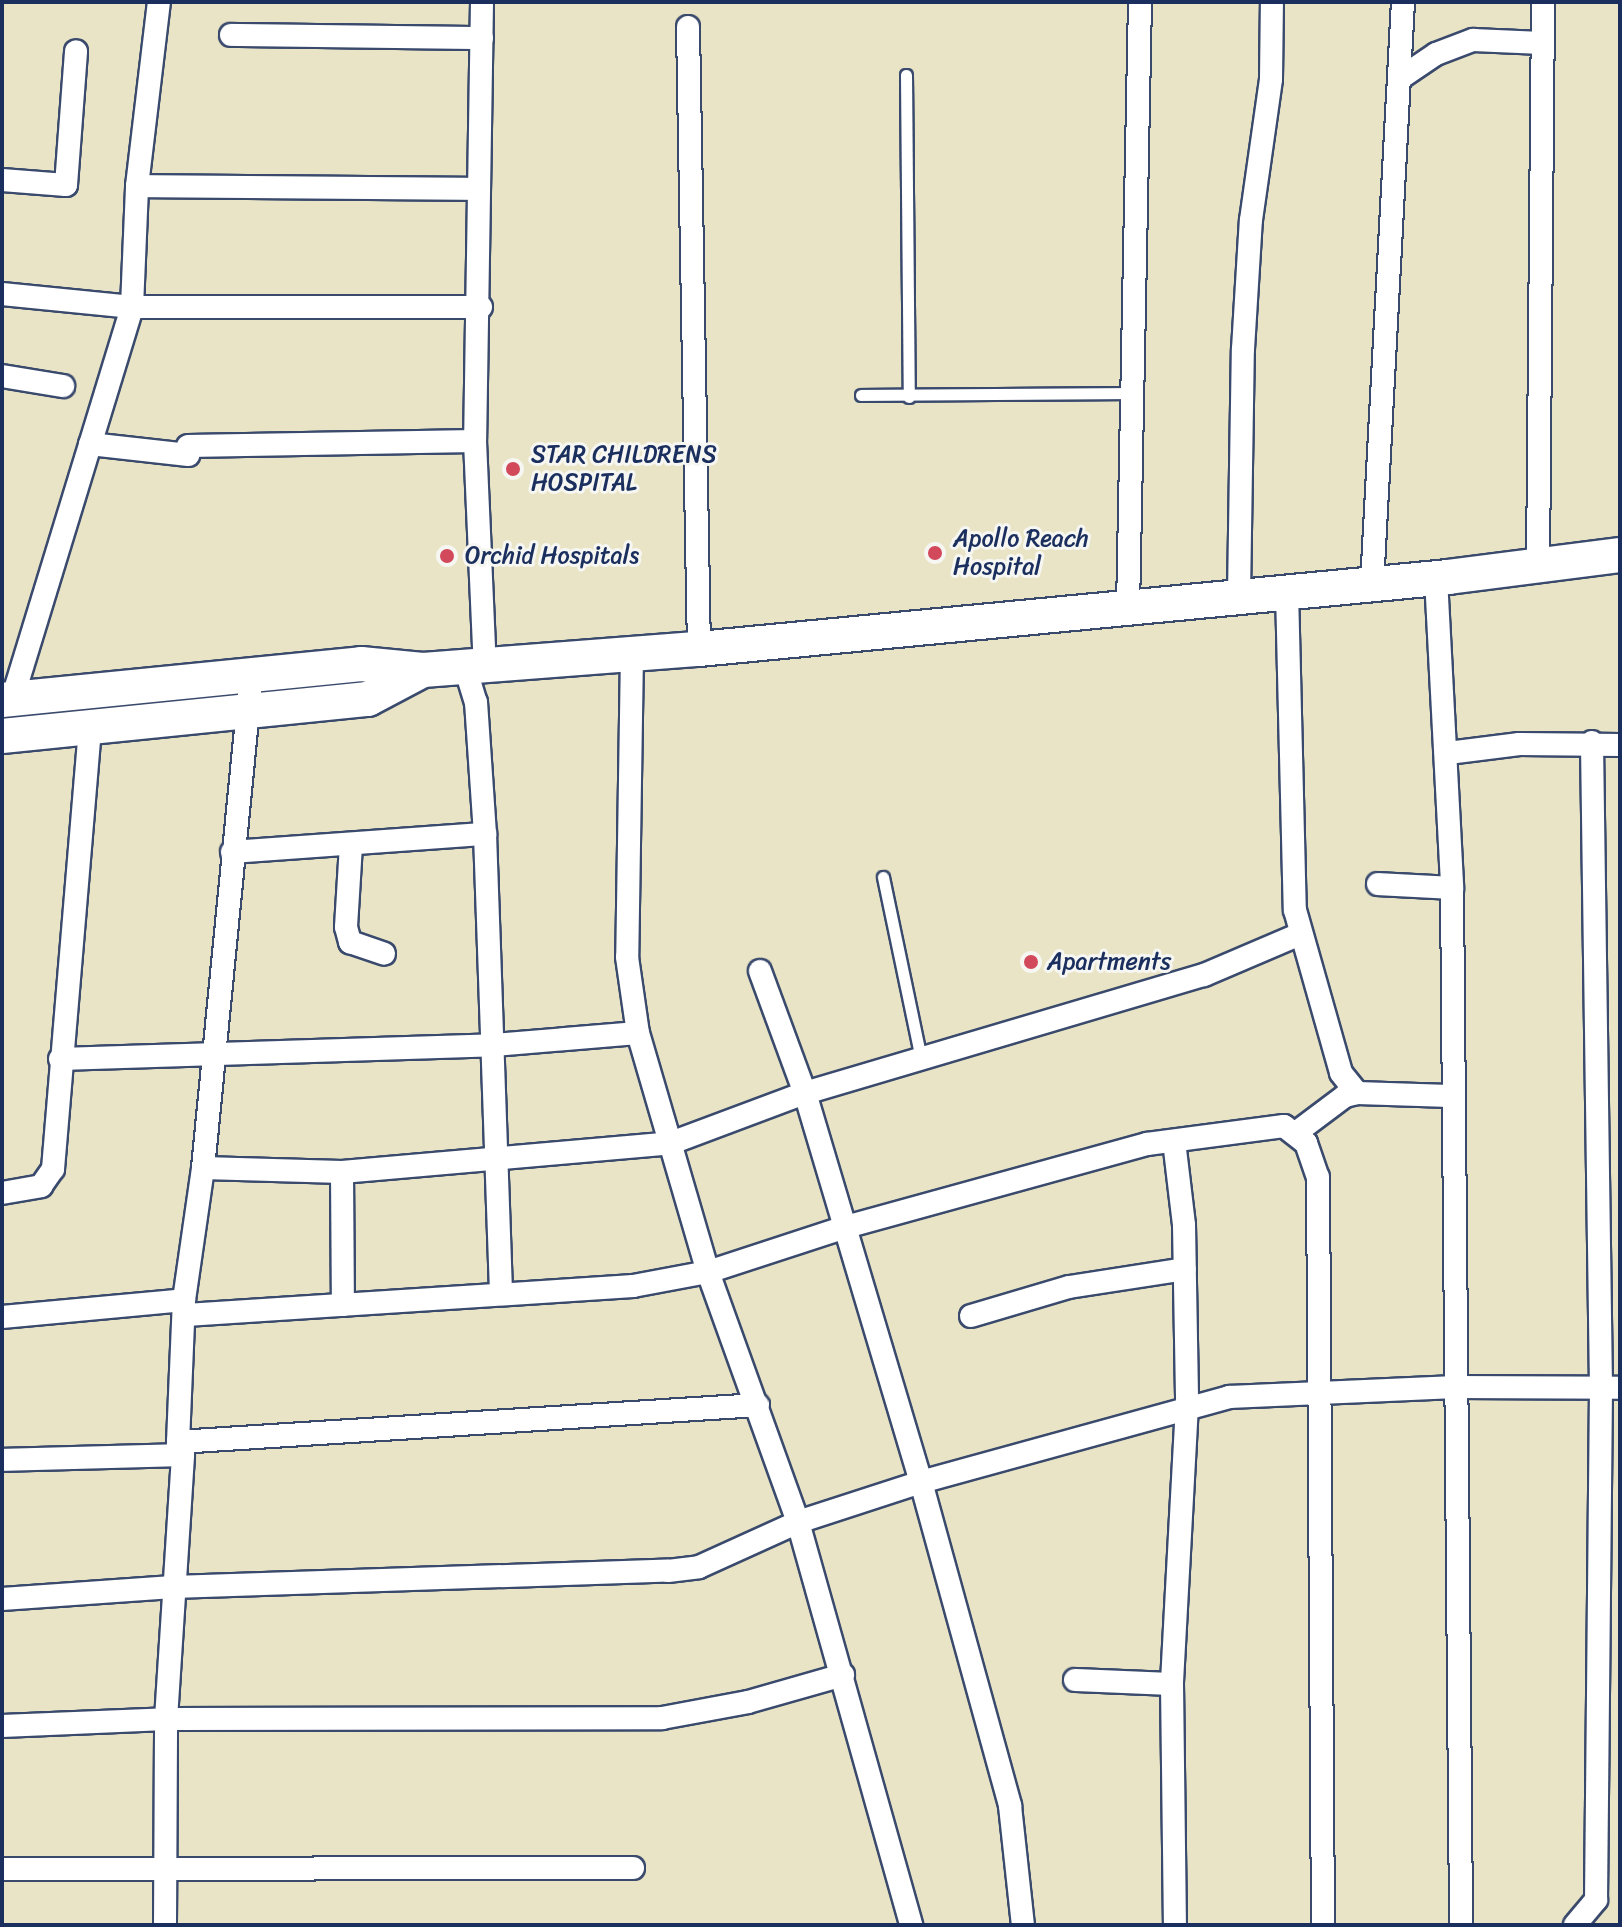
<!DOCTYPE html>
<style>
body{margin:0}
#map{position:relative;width:1622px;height:1927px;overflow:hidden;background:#e9e4c5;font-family:Sriracha,sans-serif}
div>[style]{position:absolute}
.roads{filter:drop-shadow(2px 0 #3a4a6d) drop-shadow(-2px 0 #3a4a6d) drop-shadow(0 2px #3a4a6d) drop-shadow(0 -2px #3a4a6d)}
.lane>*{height:11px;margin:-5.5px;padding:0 5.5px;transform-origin:5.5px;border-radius:5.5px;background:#fff}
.street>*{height:22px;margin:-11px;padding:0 11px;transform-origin:11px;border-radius:11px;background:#fff}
.primary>*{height:34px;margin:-17px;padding:0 17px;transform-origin:17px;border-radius:17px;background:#fff}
.dots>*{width:22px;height:22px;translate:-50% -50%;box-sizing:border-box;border:4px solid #f6f6f2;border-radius:50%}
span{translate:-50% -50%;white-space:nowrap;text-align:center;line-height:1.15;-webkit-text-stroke:6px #f6f6f2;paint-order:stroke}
.poi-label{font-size:24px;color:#1b2f5e}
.left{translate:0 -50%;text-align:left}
.frame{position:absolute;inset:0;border:4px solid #1b2f5e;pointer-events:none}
</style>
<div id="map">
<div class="roads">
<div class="lane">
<div style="left:906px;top:75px;width:322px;rotate:89.5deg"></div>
<div style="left:861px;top:395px;width:269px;rotate:-0.4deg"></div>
<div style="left:883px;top:877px;width:186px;rotate:78.2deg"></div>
</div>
<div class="street">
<div style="left:482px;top:2px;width:439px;rotate:90.9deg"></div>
<div style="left:475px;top:441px;width:225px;rotate:87.5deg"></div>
<div style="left:688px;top:27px;width:622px;rotate:88.99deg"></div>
<div style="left:231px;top:35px;width:251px;rotate:0.7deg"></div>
<div style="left:1402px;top:77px;width:41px;rotate:-34.1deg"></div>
<div style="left:1436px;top:54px;width:40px;rotate:-21deg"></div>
<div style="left:1473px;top:40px;width:69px;rotate:2.5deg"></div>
<div style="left:2px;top:180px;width:64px;rotate:4.5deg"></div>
<div style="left:66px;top:185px;width:134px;rotate:-85.7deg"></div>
<div style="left:137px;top:186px;width:342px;rotate:0.5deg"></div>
<div style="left:2px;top:294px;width:131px;rotate:5.7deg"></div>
<div style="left:132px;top:307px;width:349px"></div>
<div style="left:2px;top:376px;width:62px;rotate:9.3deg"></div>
<div style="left:90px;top:444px;width:99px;rotate:6.4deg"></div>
<div style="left:188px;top:446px;width:287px;rotate:-1deg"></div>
<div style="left:1538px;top:567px;width:565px;rotate:-89.49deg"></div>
<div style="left:1436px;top:578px;width:310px;rotate:87deg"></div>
<div style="left:1452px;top:888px;width:1037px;rotate:89.5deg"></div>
<div style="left:1372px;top:585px;width:584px;rotate:-86.96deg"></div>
<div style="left:1287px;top:591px;width:319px;rotate:88.6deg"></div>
<div style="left:1295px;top:910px;width:169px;rotate:74.2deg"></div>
<div style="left:1341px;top:1073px;width:26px;rotate:51deg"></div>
<div style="left:1357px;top:1093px;width:93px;rotate:1.8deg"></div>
<div style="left:1239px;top:595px;width:246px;rotate:-89.1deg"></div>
<div style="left:1243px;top:349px;width:129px;rotate:-86.5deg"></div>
<div style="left:1251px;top:220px;width:142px;rotate:-81.9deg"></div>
<div style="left:1271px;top:79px;width:77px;rotate:-89.3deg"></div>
<div style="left:1128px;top:609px;width:607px;rotate:-88.87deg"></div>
<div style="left:632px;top:653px;width:304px;rotate:90.9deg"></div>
<div style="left:627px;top:957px;width:77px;rotate:81.8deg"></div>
<div style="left:465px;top:667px;width:37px;rotate:73deg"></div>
<div style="left:476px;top:702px;width:132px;rotate:86.1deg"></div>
<div style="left:12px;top:700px;width:411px;rotate:-73deg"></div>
<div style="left:132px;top:307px;width:121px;rotate:-87.6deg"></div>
<div style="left:137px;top:186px;width:185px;rotate:-83.2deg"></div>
<div style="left:1448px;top:753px;width:72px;rotate:-7.2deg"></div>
<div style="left:1519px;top:744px;width:101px;rotate:0.6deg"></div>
<div style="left:351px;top:845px;width:82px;rotate:93.5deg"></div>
<div style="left:346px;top:927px;width:16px;rotate:75deg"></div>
<div style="left:350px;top:942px;width:36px;rotate:19deg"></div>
<div style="left:232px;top:852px;width:254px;rotate:-4.1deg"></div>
<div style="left:485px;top:834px;width:458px;rotate:88deg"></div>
<div style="left:1378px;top:884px;width:74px;rotate:3.1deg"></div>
<div style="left:760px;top:971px;width:130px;rotate:69.8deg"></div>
<div style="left:805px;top:1093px;width:406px;rotate:73.4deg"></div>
<div style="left:921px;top:1482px;width:336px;rotate:74.6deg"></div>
<div style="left:1010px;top:1806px;width:120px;rotate:83.8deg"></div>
<div style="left:60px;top:1059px;width:434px;rotate:-1.8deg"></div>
<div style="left:494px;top:1045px;width:144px;rotate:-4.8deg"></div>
<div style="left:638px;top:1033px;width:249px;rotate:73.7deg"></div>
<div style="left:708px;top:1272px;width:266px;rotate:70.2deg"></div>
<div style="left:798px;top:1522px;width:419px;rotate:74.3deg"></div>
<div style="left:1297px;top:1132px;width:60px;rotate:-36.9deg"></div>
<div style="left:1345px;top:1096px;width:12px;rotate:-14deg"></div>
<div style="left:1174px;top:1141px;width:85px;rotate:83.2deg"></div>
<div style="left:1184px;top:1225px;width:180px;rotate:89deg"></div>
<div style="left:1187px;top:1405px;width:279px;rotate:93.1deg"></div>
<div style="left:1172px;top:1684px;width:241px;rotate:89.3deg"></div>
<div style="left:203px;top:1168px;width:139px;rotate:1.6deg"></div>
<div style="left:342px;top:1172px;width:330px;rotate:-5deg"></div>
<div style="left:671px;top:1143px;width:143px;rotate:-20.5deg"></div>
<div style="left:805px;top:1093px;width:416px;rotate:-16.5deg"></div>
<div style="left:1204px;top:975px;width:104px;rotate:-23.1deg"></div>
<div style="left:342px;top:1172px;width:133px;rotate:89.6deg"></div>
<div style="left:2px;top:1193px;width:40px;rotate:-10deg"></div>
<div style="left:41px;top:1186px;width:21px;rotate:-55deg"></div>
<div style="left:53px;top:1169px;width:441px;rotate:-85.2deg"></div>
<div style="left:186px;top:1315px;width:448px;rotate:-3.7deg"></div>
<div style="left:633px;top:1286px;width:76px;rotate:-10.6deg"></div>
<div style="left:708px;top:1272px;width:145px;rotate:-18.1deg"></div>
<div style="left:846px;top:1227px;width:312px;rotate:-15.4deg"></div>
<div style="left:1147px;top:1144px;width:138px;rotate:-7.5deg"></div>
<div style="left:1284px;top:1126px;width:28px;rotate:38deg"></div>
<div style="left:1306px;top:1143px;width:36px;rotate:71deg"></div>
<div style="left:1318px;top:1177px;width:748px;rotate:89.62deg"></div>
<div style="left:971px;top:1316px;width:102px;rotate:-16.5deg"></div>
<div style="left:1069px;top:1287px;width:117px;rotate:-8.8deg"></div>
<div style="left:2px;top:1317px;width:183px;rotate:-5.3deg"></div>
<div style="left:184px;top:1300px;width:133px;rotate:-81.8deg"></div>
<div style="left:203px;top:1168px;width:493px;rotate:-84.4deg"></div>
<div style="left:178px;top:1442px;width:581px;rotate:-3.65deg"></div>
<div style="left:2px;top:1460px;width:181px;rotate:-1.6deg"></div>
<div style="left:2px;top:1599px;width:171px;rotate:-4deg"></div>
<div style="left:173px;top:1587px;width:495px;rotate:-1.9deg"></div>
<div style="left:668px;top:1571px;width:31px;rotate:-7deg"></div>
<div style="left:699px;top:1567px;width:109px;rotate:-24.4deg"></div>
<div style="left:798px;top:1522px;width:129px;rotate:-18deg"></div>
<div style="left:921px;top:1482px;width:320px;rotate:-15.4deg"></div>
<div style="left:1229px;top:1397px;width:227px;rotate:-2.5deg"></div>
<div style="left:1456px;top:1387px;width:164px;rotate:0.3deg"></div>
<div style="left:1075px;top:1680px;width:97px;rotate:2.4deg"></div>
<div style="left:2px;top:1726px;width:164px;rotate:-2.4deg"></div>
<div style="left:166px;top:1719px;width:496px;rotate:-0.1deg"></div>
<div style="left:662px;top:1718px;width:87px;rotate:-10.5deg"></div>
<div style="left:748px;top:1702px;width:99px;rotate:-15.9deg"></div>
<div style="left:2px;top:1869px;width:631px;rotate:-0.09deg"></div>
<div style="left:165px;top:1925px;width:206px;rotate:-89.7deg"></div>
<div style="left:166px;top:1719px;width:265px;rotate:-86.3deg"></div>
<div style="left:183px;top:1455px;width:14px;rotate:-111deg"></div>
<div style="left:178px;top:1442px;width:141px;rotate:-87.6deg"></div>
<div style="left:1575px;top:1925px;width:33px;rotate:-50deg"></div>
<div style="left:1596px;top:1900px;width:512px;rotate:-89.44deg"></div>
<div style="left:1601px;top:1388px;width:646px;rotate:-90.8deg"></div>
</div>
<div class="primary">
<div style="left:2px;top:700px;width:361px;rotate:-5.7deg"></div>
<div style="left:361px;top:664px;width:62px;rotate:5.5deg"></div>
<div style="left:423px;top:670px;width:277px;rotate:-4.4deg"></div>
<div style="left:699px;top:649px;width:752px;rotate:-5.49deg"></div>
<div style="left:1448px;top:577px;width:173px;rotate:-7.3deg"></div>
<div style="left:2px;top:736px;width:368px;rotate:-5.8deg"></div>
<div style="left:368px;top:699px;width:62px;rotate:-27.8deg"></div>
</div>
</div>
<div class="dots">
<div style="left:513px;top:469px;background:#d1495b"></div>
<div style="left:935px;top:553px;background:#d1495b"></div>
<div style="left:447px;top:556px;background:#d1495b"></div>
<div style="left:1031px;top:962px;background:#d1495b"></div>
</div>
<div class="poi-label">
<span class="left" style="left:531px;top:469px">STAR CHILDRENS<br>HOSPITAL</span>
<span class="left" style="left:953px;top:553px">Apollo Reach<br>Hospital</span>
<span class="left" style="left:465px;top:556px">Orchid Hospitals</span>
<span class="left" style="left:1047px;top:962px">Apartments</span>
</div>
<div class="frame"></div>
</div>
